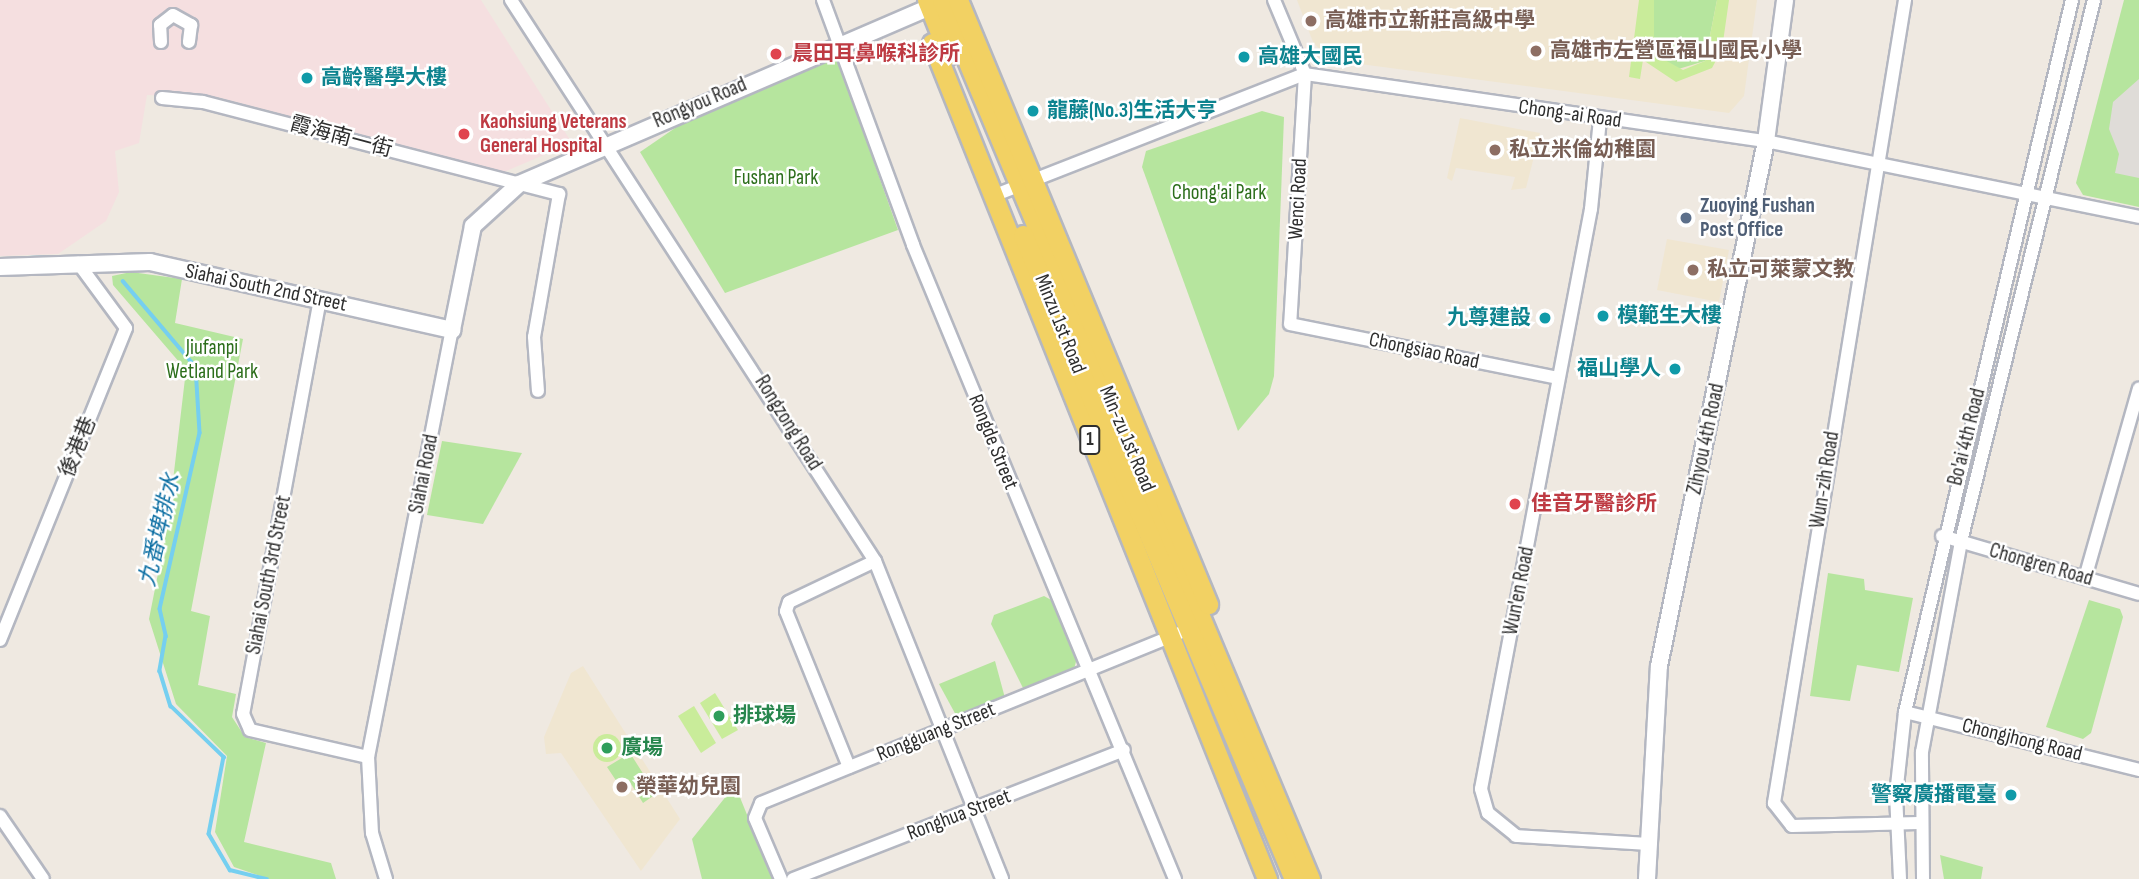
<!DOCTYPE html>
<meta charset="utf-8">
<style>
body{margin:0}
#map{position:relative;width:2139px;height:879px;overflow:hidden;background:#efe9e1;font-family:"Sofia Sans Condensed","Noto Sans TC",sans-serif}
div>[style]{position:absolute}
.education>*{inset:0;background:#f0e6d1}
.medical>*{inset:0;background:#f5dfe0}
.green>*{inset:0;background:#b6e59e}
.pitch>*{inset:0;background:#c9ec9a}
.round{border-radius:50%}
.plaza>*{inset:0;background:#dfdcd8}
.stream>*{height:3.5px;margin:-1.75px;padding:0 1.75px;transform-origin:1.75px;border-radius:1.75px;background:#75cff0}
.roads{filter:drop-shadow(2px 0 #b4b7c1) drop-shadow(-2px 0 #b4b7c1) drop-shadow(0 2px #b4b7c1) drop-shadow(0 -2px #b4b7c1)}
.minor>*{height:12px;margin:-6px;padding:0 6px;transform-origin:6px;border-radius:6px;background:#fff}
.tertiary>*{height:16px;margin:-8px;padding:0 8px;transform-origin:8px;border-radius:8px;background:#fff}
.primary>*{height:19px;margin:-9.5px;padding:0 9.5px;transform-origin:9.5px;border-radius:9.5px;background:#f2d163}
.dots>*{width:19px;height:19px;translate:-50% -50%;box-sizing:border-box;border:4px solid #fff;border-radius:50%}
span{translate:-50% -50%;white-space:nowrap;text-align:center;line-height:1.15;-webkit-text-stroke:5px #fff;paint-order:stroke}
.shield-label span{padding:2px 5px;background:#fff;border:2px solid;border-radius:5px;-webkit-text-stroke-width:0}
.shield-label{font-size:19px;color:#2e2e2e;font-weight:700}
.education-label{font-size:21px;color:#785e54;font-weight:700}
.left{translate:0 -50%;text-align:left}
.health-label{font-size:21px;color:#be3a42;font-weight:700}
.culture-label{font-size:21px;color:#0d838f;font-weight:700}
.right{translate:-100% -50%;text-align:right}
.street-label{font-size:21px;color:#2e2e2e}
.park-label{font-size:21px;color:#2c6e1b}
.service-label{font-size:21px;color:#4e5e75;font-weight:700}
.leisure-label{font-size:21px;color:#27864d;font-weight:700}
.water-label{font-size:23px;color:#0d6fa3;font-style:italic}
</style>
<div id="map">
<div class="education">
<div style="clip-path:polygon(1297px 0,1757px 0,1744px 96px,1729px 113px,1330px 60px,1313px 42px)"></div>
<div style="clip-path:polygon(1460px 118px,1540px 133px,1526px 188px,1511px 190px,1515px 177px,1456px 168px,1452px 181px,1447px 178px)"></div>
<div style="clip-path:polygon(1667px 239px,1729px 250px,1719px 302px,1657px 290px)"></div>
<div style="clip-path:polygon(583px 666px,680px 819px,641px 871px,561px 753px,546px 754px,544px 737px,571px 673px)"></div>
</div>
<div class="medical">
<div style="clip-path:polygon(0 0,481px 0,572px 143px,504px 172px,217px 97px,147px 95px,139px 143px,115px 151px,119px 192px,106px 221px,58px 254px,0 256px)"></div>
</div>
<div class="green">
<div style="clip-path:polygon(1654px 0,1717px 0,1705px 61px,1675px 70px,1654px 54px)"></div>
<div style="clip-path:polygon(2124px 0,2139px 0,2139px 207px,2083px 195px,2076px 183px)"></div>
<div style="clip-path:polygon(835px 52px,898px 230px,725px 293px,640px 152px,697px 113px)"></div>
<div style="clip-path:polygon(1262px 111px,1284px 117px,1274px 376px,1269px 394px,1238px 431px,1142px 167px,1146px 151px)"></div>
<div style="clip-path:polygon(131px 272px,182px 279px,175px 323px,243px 339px,191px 611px,210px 616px,198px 685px,236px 694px,232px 717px,245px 737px,266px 743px,244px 842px,331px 863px,336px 879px,269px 879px,234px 867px,215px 832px,227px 756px,176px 704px,149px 619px,168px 523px,186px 370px,113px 285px,112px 276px)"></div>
<div style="clip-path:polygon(442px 441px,522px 453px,483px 524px,427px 515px)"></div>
<div style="clip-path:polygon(1828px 573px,1864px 579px,1865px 590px,1913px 598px,1899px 672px,1857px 665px,1850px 701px,1810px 696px)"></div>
<div style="clip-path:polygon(1044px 596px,1053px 601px,1077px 658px,1074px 669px,1024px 690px,991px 624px,994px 615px)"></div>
<div style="clip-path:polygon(2089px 600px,2120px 609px,2123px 617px,2091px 733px,2083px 739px,2046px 727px)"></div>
<div style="clip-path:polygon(995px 661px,1005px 698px,957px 717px,939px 684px)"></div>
<div style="clip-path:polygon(630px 753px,656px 794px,643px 803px,628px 779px,619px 785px,607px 767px)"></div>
<div style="clip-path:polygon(735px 785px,773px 879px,702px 879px,692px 839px)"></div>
<div style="clip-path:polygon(1940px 855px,1983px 867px,1981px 879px,1944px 879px)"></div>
</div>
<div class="pitch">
<div style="clip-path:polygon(1639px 0,1654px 0,1654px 54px,1683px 70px,1705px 61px,1717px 0,1729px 0,1722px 49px,1712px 68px,1676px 82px,1643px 60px,1640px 79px,1629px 77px)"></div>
<div style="clip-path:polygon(715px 693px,738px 730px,722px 739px,700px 703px)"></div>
<div style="clip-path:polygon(694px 706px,716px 743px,701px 753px,678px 716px)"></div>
<div class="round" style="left:593px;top:734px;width:28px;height:28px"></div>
</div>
<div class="plaza">
<div style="clip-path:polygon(2139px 79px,2139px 178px,2115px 173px,2119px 154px,2109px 129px,2113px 102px)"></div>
</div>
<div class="stream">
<div style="left:28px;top:258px;width:29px;rotate:-2deg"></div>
<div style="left:123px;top:281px;width:113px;rotate:49.7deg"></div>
<div style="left:196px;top:367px;width:66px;rotate:86.5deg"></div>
<div style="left:200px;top:433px;width:180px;rotate:102.8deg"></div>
<div style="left:160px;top:609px;width:28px;rotate:77deg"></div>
<div style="left:166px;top:636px;width:36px;rotate:100deg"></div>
<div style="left:160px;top:671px;width:37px;rotate:73deg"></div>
<div style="left:171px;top:706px;width:74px;rotate:43.9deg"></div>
<div style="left:224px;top:757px;width:78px;rotate:101deg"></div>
<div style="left:209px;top:834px;width:42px;rotate:59.7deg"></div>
<div style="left:230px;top:870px;width:38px;rotate:14deg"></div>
</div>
<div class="roads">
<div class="minor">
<div style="left:511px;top:0;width:669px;rotate:57.02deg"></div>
<div style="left:875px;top:561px;width:342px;rotate:68.2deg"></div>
<div style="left:823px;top:0;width:261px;rotate:69.8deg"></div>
<div style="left:913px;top:245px;width:686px;rotate:67.55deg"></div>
<div style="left:1274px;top:0;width:80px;rotate:67.3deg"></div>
<div style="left:1305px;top:74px;width:250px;rotate:93.4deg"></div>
<div style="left:1290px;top:324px;width:272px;rotate:11.4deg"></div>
<div style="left:1905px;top:0;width:814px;rotate:99.27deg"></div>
<div style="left:1774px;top:803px;width:29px;rotate:52deg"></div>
<div style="left:1792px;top:826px;width:127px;rotate:-1.4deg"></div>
<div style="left:161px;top:42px;width:17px;rotate:-93deg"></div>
<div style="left:160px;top:25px;width:16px;rotate:-38deg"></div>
<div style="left:173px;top:15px;width:21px;rotate:29deg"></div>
<div style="left:191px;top:25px;width:17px;rotate:97deg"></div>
<div style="left:162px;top:98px;width:41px;rotate:5.6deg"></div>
<div style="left:203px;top:102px;width:368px;rotate:14.5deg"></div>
<div style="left:559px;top:194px;width:145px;rotate:99.9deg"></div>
<div style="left:534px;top:337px;width:54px;rotate:85.8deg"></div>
<div style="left:1600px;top:119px;width:90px;rotate:95.7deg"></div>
<div style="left:1591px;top:209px;width:590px;rotate:100.74deg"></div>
<div style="left:1481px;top:789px;width:25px;rotate:74deg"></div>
<div style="left:1488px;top:813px;width:36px;rotate:39deg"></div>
<div style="left:1516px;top:836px;width:131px;rotate:3.5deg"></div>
<div style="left:993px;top:196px;width:335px;rotate:-21.4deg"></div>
<div style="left:1305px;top:74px;width:466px;rotate:8.3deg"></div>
<div style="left:1766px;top:141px;width:381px;rotate:11.5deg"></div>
<div style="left:320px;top:299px;width:422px;rotate:100.5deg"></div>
<div style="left:243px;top:714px;width:17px;rotate:66deg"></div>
<div style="left:250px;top:730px;width:121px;rotate:12.9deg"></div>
<div style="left:1942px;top:536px;width:205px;rotate:16.4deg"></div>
<div style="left:2085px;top:578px;width:197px;rotate:-74.1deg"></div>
<div style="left:0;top:640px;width:336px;rotate:-68deg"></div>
<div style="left:126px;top:328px;width:81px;rotate:-126.4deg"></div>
<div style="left:1905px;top:712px;width:241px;rotate:13.9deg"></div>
<div style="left:849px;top:767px;width:168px;rotate:-112deg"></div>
<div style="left:786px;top:611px;width:9px;rotate:-72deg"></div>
<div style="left:789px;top:602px;width:95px;rotate:-25.5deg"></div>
<div style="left:0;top:816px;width:76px;rotate:55.7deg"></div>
<div style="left:386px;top:879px;width:48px;rotate:-106.9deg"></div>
<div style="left:372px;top:833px;width:76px;rotate:-93deg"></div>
<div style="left:368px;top:757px;width:435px;rotate:-78.9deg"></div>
<div style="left:781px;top:879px;width:66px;rotate:-113.1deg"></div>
<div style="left:755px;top:818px;width:16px;rotate:-68deg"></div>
<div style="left:761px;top:803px;width:459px;rotate:-22.1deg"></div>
<div style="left:793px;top:879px;width:355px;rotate:-21.3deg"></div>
<div style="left:1900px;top:879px;width:84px;rotate:-92.7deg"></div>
<div style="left:1896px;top:795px;width:83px;rotate:-83.8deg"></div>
<div style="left:1905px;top:712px;width:731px;rotate:-76.8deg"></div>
<div style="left:1923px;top:879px;width:127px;rotate:-90.5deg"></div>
<div style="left:1922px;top:752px;width:215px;rotate:-79.5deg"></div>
<div style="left:1961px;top:541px;width:557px;rotate:-76.19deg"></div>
</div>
<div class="tertiary">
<div style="left:0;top:267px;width:150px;rotate:-1.9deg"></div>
<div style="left:150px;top:262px;width:310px;rotate:12.7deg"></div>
<div style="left:452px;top:330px;width:106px;rotate:-78.6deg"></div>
<div style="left:473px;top:226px;width:62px;rotate:-42.4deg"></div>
<div style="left:519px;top:184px;width:458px;rotate:-23.3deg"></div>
<div style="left:1647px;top:879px;width:213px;rotate:-86.8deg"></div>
<div style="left:1659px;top:666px;width:536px;rotate:-78.48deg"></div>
<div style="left:1766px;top:141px;width:142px;rotate:-82.3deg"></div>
</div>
<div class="primary">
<div style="left:927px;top:0;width:59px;rotate:68.2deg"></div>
<div style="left:942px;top:0;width:953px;rotate:67.28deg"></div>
<div style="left:958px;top:0;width:654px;rotate:67.51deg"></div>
<div style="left:932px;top:43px;width:901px;rotate:68.16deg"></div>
<div style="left:1023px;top:235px;width:699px;rotate:67.18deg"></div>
</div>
</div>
<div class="dots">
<div style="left:1311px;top:21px;background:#8d6e63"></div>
<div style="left:1536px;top:51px;background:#8d6e63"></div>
<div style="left:776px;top:54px;background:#e0444e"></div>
<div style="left:1244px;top:57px;background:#0f9aa8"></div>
<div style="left:307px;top:78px;background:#0f9aa8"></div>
<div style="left:1033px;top:111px;background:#0f9aa8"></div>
<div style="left:464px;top:134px;background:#e0444e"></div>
<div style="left:1495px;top:150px;background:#8d6e63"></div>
<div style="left:1686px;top:218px;background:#5c6f8a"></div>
<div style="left:1693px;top:270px;background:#8d6e63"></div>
<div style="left:1603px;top:316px;background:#0f9aa8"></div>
<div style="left:1545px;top:318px;background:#0f9aa8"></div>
<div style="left:1675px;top:369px;background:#0f9aa8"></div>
<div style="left:1515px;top:504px;background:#e0444e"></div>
<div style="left:719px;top:716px;background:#2e9e5b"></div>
<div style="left:607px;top:748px;background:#2e9e5b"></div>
<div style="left:622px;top:787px;background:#8d6e63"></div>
<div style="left:2011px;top:795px;background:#0f9aa8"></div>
</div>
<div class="shield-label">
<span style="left:1090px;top:440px">1</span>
</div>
<div class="education-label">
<span class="left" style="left:1325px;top:21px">高雄市立新莊高級中學</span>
<span class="left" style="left:1550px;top:51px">高雄市左營區福山國民小學</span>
<span class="left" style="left:1509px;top:150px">私立米倫幼稚園</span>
<span class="left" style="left:1707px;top:270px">私立可萊蒙文教</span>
<span class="left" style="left:636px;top:787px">榮華幼兒園</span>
</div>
<div class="health-label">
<span class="left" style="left:792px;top:54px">晨田耳鼻喉科診所</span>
<span class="left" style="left:480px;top:134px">Kaohsiung Veterans<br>General Hospital</span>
<span class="left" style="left:1531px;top:504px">佳音牙醫診所</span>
</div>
<div class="culture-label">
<span class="left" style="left:1258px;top:57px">高雄大國民</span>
<span class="left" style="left:321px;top:78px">高齡醫學大樓</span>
<span class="left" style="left:1047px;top:111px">龍藤(No.3)生活大亨</span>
<span class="left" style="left:1617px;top:316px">模範生大樓</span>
<span class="right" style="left:1531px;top:318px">九尊建設</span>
<span class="right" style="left:1661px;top:369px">福山學人</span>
<span class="right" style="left:1997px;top:795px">警察廣播電臺</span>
</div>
<div class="street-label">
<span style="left:700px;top:103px;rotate:-23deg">Rongyou Road</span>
<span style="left:1570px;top:114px;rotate:8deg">Chong-ai Road</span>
<span style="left:341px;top:137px;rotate:15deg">霞海南一街</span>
<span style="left:1298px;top:199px;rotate:-87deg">Wenci Road</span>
<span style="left:266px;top:288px;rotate:12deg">Siahai South 2nd Street</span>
<span style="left:1060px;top:324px;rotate:68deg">Minzu 1st Road</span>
<span style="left:1424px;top:351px;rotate:12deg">Chongsiao Road</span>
<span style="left:788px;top:423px;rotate:58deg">Rongzong Road</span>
<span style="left:1967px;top:437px;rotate:-76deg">Bo'ai 4th Road</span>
<span style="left:1127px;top:439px;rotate:67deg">Min-zu 1st Road</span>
<span style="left:1706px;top:439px;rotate:-78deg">Zihyou 4th Road</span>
<span style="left:993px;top:442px;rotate:68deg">Rongde Street</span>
<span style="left:78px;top:447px;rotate:-68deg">後港巷</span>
<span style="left:424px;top:474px;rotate:-79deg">Siahai Road</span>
<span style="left:1825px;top:480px;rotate:-81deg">Wun-zih Road</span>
<span style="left:2041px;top:565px;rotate:16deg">Chongren Road</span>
<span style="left:269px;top:575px;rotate:-79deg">Siahai South 3rd Street</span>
<span style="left:1519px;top:591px;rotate:-79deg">Wun'en Road</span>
<span style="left:936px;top:732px;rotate:-22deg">Rongguang Street</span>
<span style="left:2022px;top:740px;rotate:14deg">Chongjhong Road</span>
<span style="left:959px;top:815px;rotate:-21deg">Ronghua Street</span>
</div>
<div class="park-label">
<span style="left:776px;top:178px">Fushan Park</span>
<span style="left:1219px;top:193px">Chong'ai Park</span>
<span style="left:212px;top:360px">Jiufanpi<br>Wetland Park</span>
</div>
<div class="service-label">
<span class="left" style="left:1700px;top:218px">Zuoying Fushan<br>Post Office</span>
</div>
<div class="leisure-label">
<span class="left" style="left:733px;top:716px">排球場</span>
<span class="left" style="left:621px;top:748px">廣場</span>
</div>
<div class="water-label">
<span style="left:160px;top:530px;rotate:-77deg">九番埤排水</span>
</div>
</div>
